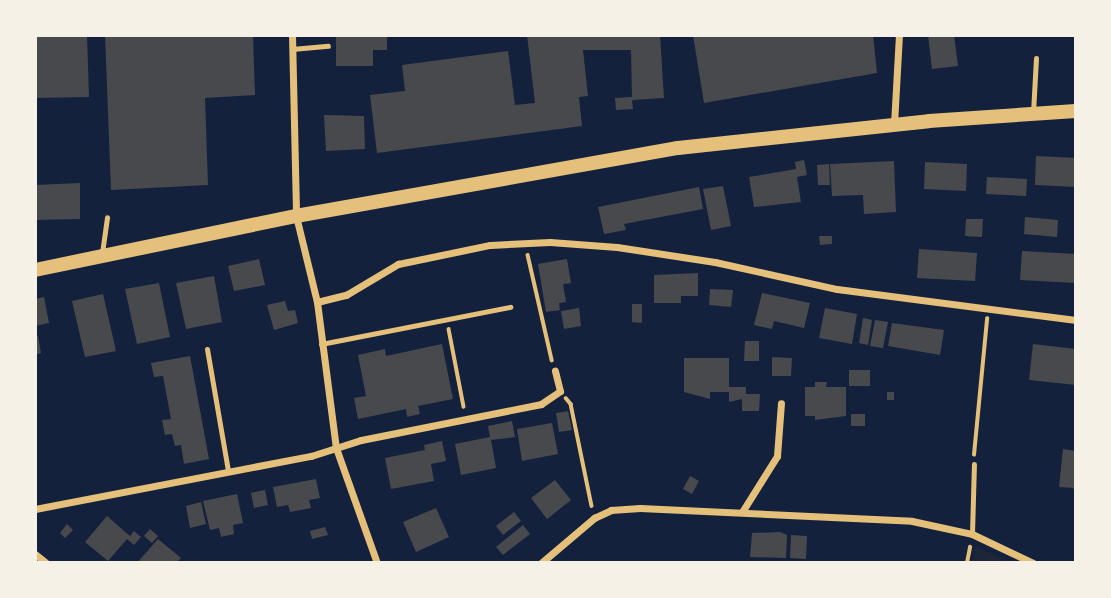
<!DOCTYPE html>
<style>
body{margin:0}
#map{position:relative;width:1111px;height:598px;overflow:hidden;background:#14213d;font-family:"IBM Plex Serif",serif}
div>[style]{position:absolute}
.green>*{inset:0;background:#1d2539}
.building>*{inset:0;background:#48494c}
.path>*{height:3.5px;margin:-1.75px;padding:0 1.75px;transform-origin:1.75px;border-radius:1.75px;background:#e5c07b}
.service>*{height:5px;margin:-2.5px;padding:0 2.5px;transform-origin:2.5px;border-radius:2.5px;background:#e5c07b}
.minor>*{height:7px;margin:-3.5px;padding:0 3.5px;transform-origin:3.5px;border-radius:3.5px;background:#e5c07b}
.secondary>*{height:14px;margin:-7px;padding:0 7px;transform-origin:7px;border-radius:7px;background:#e5c07b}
span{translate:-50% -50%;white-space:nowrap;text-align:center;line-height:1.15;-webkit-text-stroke:5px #f6f1e7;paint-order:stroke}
.frame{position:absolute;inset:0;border:37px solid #f6f1e7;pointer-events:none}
</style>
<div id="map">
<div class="green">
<div style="clip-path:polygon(976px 546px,1011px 563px,972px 563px)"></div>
</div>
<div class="building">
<div style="clip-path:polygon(39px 35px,87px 35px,89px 97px,35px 98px,35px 39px)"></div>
<div style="clip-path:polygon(105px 35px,253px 35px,255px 95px,205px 98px,208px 185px,111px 190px)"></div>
<div style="clip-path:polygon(336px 35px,387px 35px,387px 50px,373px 50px,373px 66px,336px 66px)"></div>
<div style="clip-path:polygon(527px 35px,660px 35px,664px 98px,632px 100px,633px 109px,616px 110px,615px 98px,632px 97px,631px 50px,583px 50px,588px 96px,579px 97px,582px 126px,377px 153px,370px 95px,405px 91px,402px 65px,508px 51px,515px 105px,535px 103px)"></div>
<div style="clip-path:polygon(693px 35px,873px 35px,877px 73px,704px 103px)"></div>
<div style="clip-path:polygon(928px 35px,954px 35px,958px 66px,932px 69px)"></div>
<div style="clip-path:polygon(324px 115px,364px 116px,365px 149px,326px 151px)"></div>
<div style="clip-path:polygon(1036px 156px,1076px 158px,1076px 187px,1035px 185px)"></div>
<div style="clip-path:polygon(804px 160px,807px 175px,797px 177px,801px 202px,754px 207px,749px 177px,796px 169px,795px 162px)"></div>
<div style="clip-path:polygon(894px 161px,896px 212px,864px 214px,863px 195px,832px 196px,830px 164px)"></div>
<div style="clip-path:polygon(925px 162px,967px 164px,966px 191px,924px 189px)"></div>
<div style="clip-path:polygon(829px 164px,830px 185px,818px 185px,817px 165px)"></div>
<div style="clip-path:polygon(987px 177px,1027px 179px,1026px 196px,986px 194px)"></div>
<div style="clip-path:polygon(80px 183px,80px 219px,35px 220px,35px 185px)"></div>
<div style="clip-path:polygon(723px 186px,731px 226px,711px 230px,703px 189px)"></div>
<div style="clip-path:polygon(699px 187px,703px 209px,624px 224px,626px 230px,604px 234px,598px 207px)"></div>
<div style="clip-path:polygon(1025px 217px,1058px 220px,1057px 237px,1024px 234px)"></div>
<div style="clip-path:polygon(966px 219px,983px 219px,982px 237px,965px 236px)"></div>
<div style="clip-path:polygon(819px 236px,832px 236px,832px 244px,820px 245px)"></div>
<div style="clip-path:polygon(919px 249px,977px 253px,975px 281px,917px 278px)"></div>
<div style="clip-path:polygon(1022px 251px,1076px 254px,1076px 283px,1020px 280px)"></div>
<div style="clip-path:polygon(259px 259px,265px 285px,234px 291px,228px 266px)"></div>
<div style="clip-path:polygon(567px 259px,571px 283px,563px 284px,566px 302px,559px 303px,560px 310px,546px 312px,538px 264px)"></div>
<div style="clip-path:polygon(698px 273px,698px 296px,681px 296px,681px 303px,654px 303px,654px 275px)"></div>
<div style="clip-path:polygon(214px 276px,222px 322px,186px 329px,176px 283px)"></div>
<div style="clip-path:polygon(159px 283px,170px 337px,137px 344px,125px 289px)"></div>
<div style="clip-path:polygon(710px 289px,733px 290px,731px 307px,709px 305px)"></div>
<div style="clip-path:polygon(762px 293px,810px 303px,804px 328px,774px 321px,772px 329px,754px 325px)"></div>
<div style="clip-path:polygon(103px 294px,116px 351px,85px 357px,72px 301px)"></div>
<div style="clip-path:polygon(44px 297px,49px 323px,35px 326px,35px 299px)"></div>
<div style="clip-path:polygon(285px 301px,288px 311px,295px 310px,298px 323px,274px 330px,267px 305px)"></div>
<div style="clip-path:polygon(632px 304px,642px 304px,642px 323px,632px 322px)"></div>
<div style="clip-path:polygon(579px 308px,581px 326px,564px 329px,561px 311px)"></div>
<div style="clip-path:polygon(825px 308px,857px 314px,852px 344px,819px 338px)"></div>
<div style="clip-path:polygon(863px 318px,872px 320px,868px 345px,859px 343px)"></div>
<div style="clip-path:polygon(875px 320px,888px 322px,883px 348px,870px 346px)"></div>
<div style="clip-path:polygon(892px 323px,944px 330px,940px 355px,888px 346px)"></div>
<div style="clip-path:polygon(38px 336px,41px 353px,35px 355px,35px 337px)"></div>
<div style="clip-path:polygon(745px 341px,759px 341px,759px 361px,744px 361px)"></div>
<div style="clip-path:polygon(442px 344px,453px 399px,418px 406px,420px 414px,407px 417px,406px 409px,358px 419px,354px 398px,366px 396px,358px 355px,385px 349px,386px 356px)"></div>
<div style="clip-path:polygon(1033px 344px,1076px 349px,1076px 385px,1029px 380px)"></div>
<div style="clip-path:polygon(190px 356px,209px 459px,184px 464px,181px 445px,175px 446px,172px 434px,165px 435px,162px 420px,171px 419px,163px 376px,154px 377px,151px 363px)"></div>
<div style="clip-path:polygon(772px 357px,792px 358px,791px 376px,772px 376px)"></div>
<div style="clip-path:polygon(684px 358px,729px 358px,729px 387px,746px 387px,746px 394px,760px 394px,759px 411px,742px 411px,742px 399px,729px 402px,729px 392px,710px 392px,710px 399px,684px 392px)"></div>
<div style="clip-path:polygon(849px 370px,870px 370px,870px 386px,849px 386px)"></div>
<div style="clip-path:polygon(815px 382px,827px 382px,826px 387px,846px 387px,846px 416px,815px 420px,815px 416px,805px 416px,805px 387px,815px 387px)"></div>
<div style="clip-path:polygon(887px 392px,894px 392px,894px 400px,887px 400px)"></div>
<div style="clip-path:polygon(568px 411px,572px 430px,559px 432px,556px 413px)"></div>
<div style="clip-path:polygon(851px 414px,865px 414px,865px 426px,851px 426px)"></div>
<div style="clip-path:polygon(512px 421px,515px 437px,491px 440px,496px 468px,461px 475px,455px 444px,490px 437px,488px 426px)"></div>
<div style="clip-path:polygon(552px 423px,558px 454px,522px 461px,517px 429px)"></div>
<div style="clip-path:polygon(442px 441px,446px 461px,431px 464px,434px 481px,391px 489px,385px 458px,425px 450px,424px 445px)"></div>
<div style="clip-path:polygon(1063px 449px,1076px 451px,1076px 495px,1073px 488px,1059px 487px)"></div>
<div style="clip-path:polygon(690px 476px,699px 481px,692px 494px,683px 489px)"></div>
<div style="clip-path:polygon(316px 479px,320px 498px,309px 500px,311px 508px,290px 512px,288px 505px,277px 507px,273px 487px)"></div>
<div style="clip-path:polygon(555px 480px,571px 500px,547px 519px,531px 498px)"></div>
<div style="clip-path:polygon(265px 490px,268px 505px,254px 508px,251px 493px)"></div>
<div style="clip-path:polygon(237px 494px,243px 523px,233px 525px,234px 534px,221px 537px,219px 528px,210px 530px,203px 501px)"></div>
<div style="clip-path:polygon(201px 502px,206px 524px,190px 528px,186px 506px)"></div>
<div style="clip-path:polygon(436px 508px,449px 537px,416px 552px,403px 522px)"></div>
<div style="clip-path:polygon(514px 512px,521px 521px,503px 535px,496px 526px)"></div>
<div style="clip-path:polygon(107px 516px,130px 536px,134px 531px,141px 537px,134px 545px,127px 539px,108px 561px,85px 542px)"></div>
<div style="clip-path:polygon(67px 524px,73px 530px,65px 538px,60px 533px)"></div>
<div style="clip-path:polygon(523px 525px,530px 534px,503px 555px,496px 547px)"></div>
<div style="clip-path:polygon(325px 527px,328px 535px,312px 539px,310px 531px)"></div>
<div style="clip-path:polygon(150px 529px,158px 536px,152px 543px,144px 536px)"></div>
<div style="clip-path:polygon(780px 532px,787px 535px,786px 558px,750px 557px,752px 533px)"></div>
<div style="clip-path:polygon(791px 535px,807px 536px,806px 559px,790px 558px)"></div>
<div style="clip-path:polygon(158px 539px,181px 558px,176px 563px,137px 563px)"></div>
</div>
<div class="path">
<div style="left:528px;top:255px;width:108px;rotate:77.1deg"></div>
<div style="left:449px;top:329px;width:79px;rotate:79.1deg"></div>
<div style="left:566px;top:398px;width:8px;rotate:50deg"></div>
<div style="left:571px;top:404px;width:104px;rotate:78.4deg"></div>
<div style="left:974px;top:455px;width:137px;rotate:-84.5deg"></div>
<div style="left:967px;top:563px;width:16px;rotate:-79deg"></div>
</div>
<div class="service">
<div style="left:292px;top:49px;width:36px;rotate:-5deg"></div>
<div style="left:1033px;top:113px;width:55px;rotate:-86.9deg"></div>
<div style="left:102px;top:253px;width:36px;rotate:-82deg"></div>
<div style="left:321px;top:344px;width:193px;rotate:-11.1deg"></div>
<div style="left:207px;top:349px;width:124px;rotate:80.2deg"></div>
<div style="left:972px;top:534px;width:70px;rotate:-88.4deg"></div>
</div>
<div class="minor">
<div style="left:292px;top:35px;width:181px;rotate:88.7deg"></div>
<div style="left:296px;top:216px;width:89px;rotate:76.3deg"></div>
<div style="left:317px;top:302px;width:30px;rotate:-14deg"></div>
<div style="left:346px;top:295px;width:61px;rotate:-30.8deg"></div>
<div style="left:398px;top:264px;width:94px;rotate:-11.7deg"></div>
<div style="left:490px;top:245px;width:60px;rotate:-2.9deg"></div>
<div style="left:550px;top:242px;width:67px;rotate:4.3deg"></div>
<div style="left:617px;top:247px;width:99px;rotate:8.7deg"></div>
<div style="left:715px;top:262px;width:125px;rotate:12.5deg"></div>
<div style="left:837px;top:289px;width:241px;rotate:7.4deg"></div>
<div style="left:894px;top:124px;width:89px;rotate:-86.8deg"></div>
<div style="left:317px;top:302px;width:147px;rotate:82.6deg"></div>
<div style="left:336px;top:448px;width:122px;rotate:70.4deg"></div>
<div style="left:35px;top:509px;width:281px;rotate:-10.9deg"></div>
<div style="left:311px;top:456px;width:52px;rotate:-17.7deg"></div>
<div style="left:361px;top:440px;width:184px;rotate:-11.3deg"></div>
<div style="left:541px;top:404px;width:23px;rotate:-34deg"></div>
<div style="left:560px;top:391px;width:21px;rotate:-104deg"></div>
<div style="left:742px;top:512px;width:66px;rotate:-58deg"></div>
<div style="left:777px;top:456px;width:53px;rotate:-85.7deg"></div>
<div style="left:35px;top:554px;width:14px;rotate:39deg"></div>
<div style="left:541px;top:563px;width:70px;rotate:-40.3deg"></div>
<div style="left:594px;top:518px;width:19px;rotate:-25deg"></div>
<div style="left:611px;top:510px;width:29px;rotate:-4deg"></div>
<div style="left:640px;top:508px;width:272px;rotate:2.7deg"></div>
<div style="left:912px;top:521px;width:61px;rotate:12.2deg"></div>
<div style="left:972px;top:534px;width:68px;rotate:25.4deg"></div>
</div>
<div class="secondary">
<div style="left:35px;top:270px;width:267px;rotate:-11.7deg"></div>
<div style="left:296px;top:216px;width:388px;rotate:-10.1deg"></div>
<div style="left:678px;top:148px;width:252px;rotate:-6.1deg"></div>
<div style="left:929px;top:121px;width:147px;rotate:-3.9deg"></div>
</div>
<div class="frame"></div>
</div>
